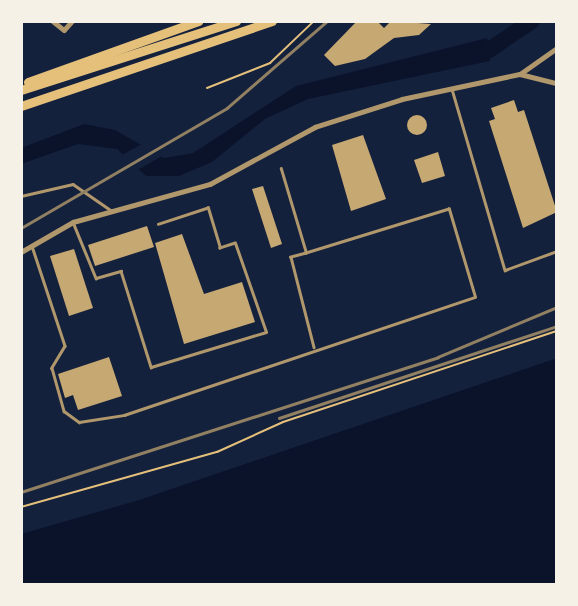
<!DOCTYPE html>
<style>
body{margin:0}
#map{position:relative;width:578px;height:606px;overflow:hidden;background:#14213d;font-family:"Space Grotesk",sans-serif}
div>[style]{position:absolute}
.water>*{inset:0;background:#0b132b}
.pier>*{inset:0;background:#14213d}
.river>*{height:16px;margin:-8px;padding:0 8px;transform-origin:8px;border-radius:8px;background:#0b132b}
.building>*{inset:0;background:#c6a872}
.round{border-radius:50%}
.path>*{height:2px;margin:-1px;padding:0 1px;transform-origin:1px;border-radius:1px;background:#e5c07b}
.service>*{height:2.5px;margin:-1.25px;padding:0 1.25px;transform-origin:1.25px;border-radius:1.25px;background:#b1986c}
.minor>*{height:4.5px;margin:-2.25px;padding:0 2.25px;transform-origin:2.25px;border-radius:2.25px;background:#b1986c}
.motorway>*{height:9px;margin:-4.5px;padding:0 4.5px;transform-origin:4.5px;border-radius:4.5px;background:#e5c07b}
.rail>*{height:2.5px;margin:-1.25px;padding:0 1.25px;transform-origin:1.25px;border-radius:1.25px;background:#918062}
span{translate:-50% -50%;white-space:nowrap;text-align:center;line-height:1.15;-webkit-text-stroke:6px #f6f1e7;paint-order:stroke}
.frame{position:absolute;inset:0;border:23px solid #f6f1e7;pointer-events:none}
</style>
<div id="map">
<div class="water">
<div style="clip-path:polygon(487px 38px,490px 61px,308px 99px,265px 119px,212px 162px,179px 176px,146px 176px,117px 149px,78px 144px,21px 164px,21px 148px,84px 124px,115px 130px,164px 158px,193px 153px,296px 86px)"></div>
<div style="clip-path:polygon(557px 358px,557px 585px,21px 585px,21px 534px,139px 500px)"></div>
</div>
<div class="pier">
<div style="clip-path:polygon(144px 143px,164px 155px,136px 171px,120px 156px)"></div>
</div>
<div class="river">
<div style="left:470px;top:54px;width:19px;rotate:-12deg"></div>
<div style="left:489px;top:50px;width:52px;rotate:-34deg"></div>
</div>
<div class="building">
<div style="clip-path:polygon(357px 21px,377px 21px,384px 28px,391px 21px,431px 24px,419px 35px,394px 38px,365px 59px,335px 66px,324px 55px)"></div>
<div style="clip-path:polygon(514px 100px,518px 112px,524px 110px,557px 212px,523px 228px,489px 121px,495px 119px,491px 108px)"></div>
<div class="round" style="left:407px;top:115px;width:20px;height:20px"></div>
<div style="clip-path:polygon(363px 135px,386px 199px,351px 211px,332px 145px)"></div>
<div style="clip-path:polygon(438px 152px,445px 176px,422px 183px,414px 160px)"></div>
<div style="clip-path:polygon(263px 186px,282px 244px,271px 248px,252px 189px)"></div>
<div style="clip-path:polygon(147px 226px,154px 247px,95px 266px,88px 245px)"></div>
<div style="clip-path:polygon(182px 234px,204px 294px,242px 282px,255px 322px,184px 344px,155px 243px)"></div>
<div style="clip-path:polygon(74px 249px,93px 308px,69px 316px,50px 256px)"></div>
<div style="clip-path:polygon(109px 357px,122px 396px,78px 410px,73px 395px,65px 398px,58px 374px)"></div>
</div>
<div class="path">
<div style="left:207px;top:88px;width:68px;rotate:-21.6deg"></div>
<div style="left:270px;top:63px;width:61px;rotate:-43.7deg"></div>
<div style="left:21px;top:507px;width:204px;rotate:-15.7deg"></div>
<div style="left:217px;top:452px;width:72px;rotate:-24.4deg"></div>
<div style="left:283px;top:422px;width:289px;rotate:-18.4deg"></div>
</div>
<div class="service">
<div style="left:452px;top:89px;width:189px;rotate:73.7deg"></div>
<div style="left:505px;top:270px;width:55px;rotate:-20.1deg"></div>
<div style="left:21px;top:196px;width:53px;rotate:-13deg"></div>
<div style="left:73px;top:184px;width:47px;rotate:34.7deg"></div>
<div style="left:73px;top:222px;width:61px;rotate:67.7deg"></div>
<div style="left:96px;top:278px;width:26px;rotate:-16deg"></div>
<div style="left:121px;top:271px;width:101px;rotate:72.6deg"></div>
<div style="left:151px;top:367px;width:120px;rotate:-16.9deg"></div>
<div style="left:266px;top:332px;width:94px;rotate:-109.2deg"></div>
<div style="left:235px;top:243px;width:16px;rotate:162deg"></div>
<div style="left:220px;top:248px;width:42px;rotate:-106.7deg"></div>
<div style="left:208px;top:208px;width:52px;rotate:161.9deg"></div>
<div style="left:32px;top:246px;width:105px;rotate:71.7deg"></div>
<div style="left:65px;top:346px;width:26px;rotate:121deg"></div>
<div style="left:52px;top:368px;width:45px;rotate:74.4deg"></div>
<div style="left:64px;top:411px;width:19px;rotate:36deg"></div>
<div style="left:79px;top:422px;width:46px;rotate:-8.8deg"></div>
<div style="left:124px;top:415px;width:370px;rotate:-18.6deg"></div>
<div style="left:475px;top:297px;width:92px;rotate:-106.5deg"></div>
<div style="left:449px;top:209px;width:150px;rotate:162.9deg"></div>
<div style="left:306px;top:253px;width:88px;rotate:-106.6deg"></div>
<div style="left:306px;top:253px;width:16px;rotate:165deg"></div>
<div style="left:291px;top:257px;width:93px;rotate:75.7deg"></div>
<div style="left:21px;top:379px;width:10px;rotate:90deg"></div>
</div>
<div class="minor">
<div style="left:53px;top:21px;width:14px;rotate:39deg"></div>
<div style="left:64px;top:30px;width:12px;rotate:-48deg"></div>
<div style="left:520px;top:74px;width:38px;rotate:14deg"></div>
<div style="left:21px;top:252px;width:60px;rotate:-30deg"></div>
<div style="left:73px;top:222px;width:142px;rotate:-15.5deg"></div>
<div style="left:210px;top:184px;width:119px;rotate:-28.5deg"></div>
<div style="left:315px;top:127px;width:91px;rotate:-17.8deg"></div>
<div style="left:402px;top:99px;width:121px;rotate:-12deg"></div>
<div style="left:520px;top:74px;width:45px;rotate:-35.1deg"></div>
</div>
<div class="motorway">
<div style="left:28px;top:82px;width:181px;rotate:-19.7deg"></div>
<div style="left:21px;top:90px;width:226px;rotate:-17.8deg"></div>
<div style="left:21px;top:106px;width:265px;rotate:-18.7deg"></div>
</div>
<div class="rail">
<div style="left:21px;top:228px;width:238px;rotate:-30.2deg"></div>
<div style="left:227px;top:108px;width:133px;rotate:-41deg"></div>
<div style="left:279px;top:418px;width:293px;rotate:-18.3deg"></div>
<div style="left:21px;top:492px;width:438px;rotate:-17.9deg"></div>
<div style="left:438px;top:357px;width:129px;rotate:-22.8deg"></div>
</div>
<div class="frame"></div>
</div>
